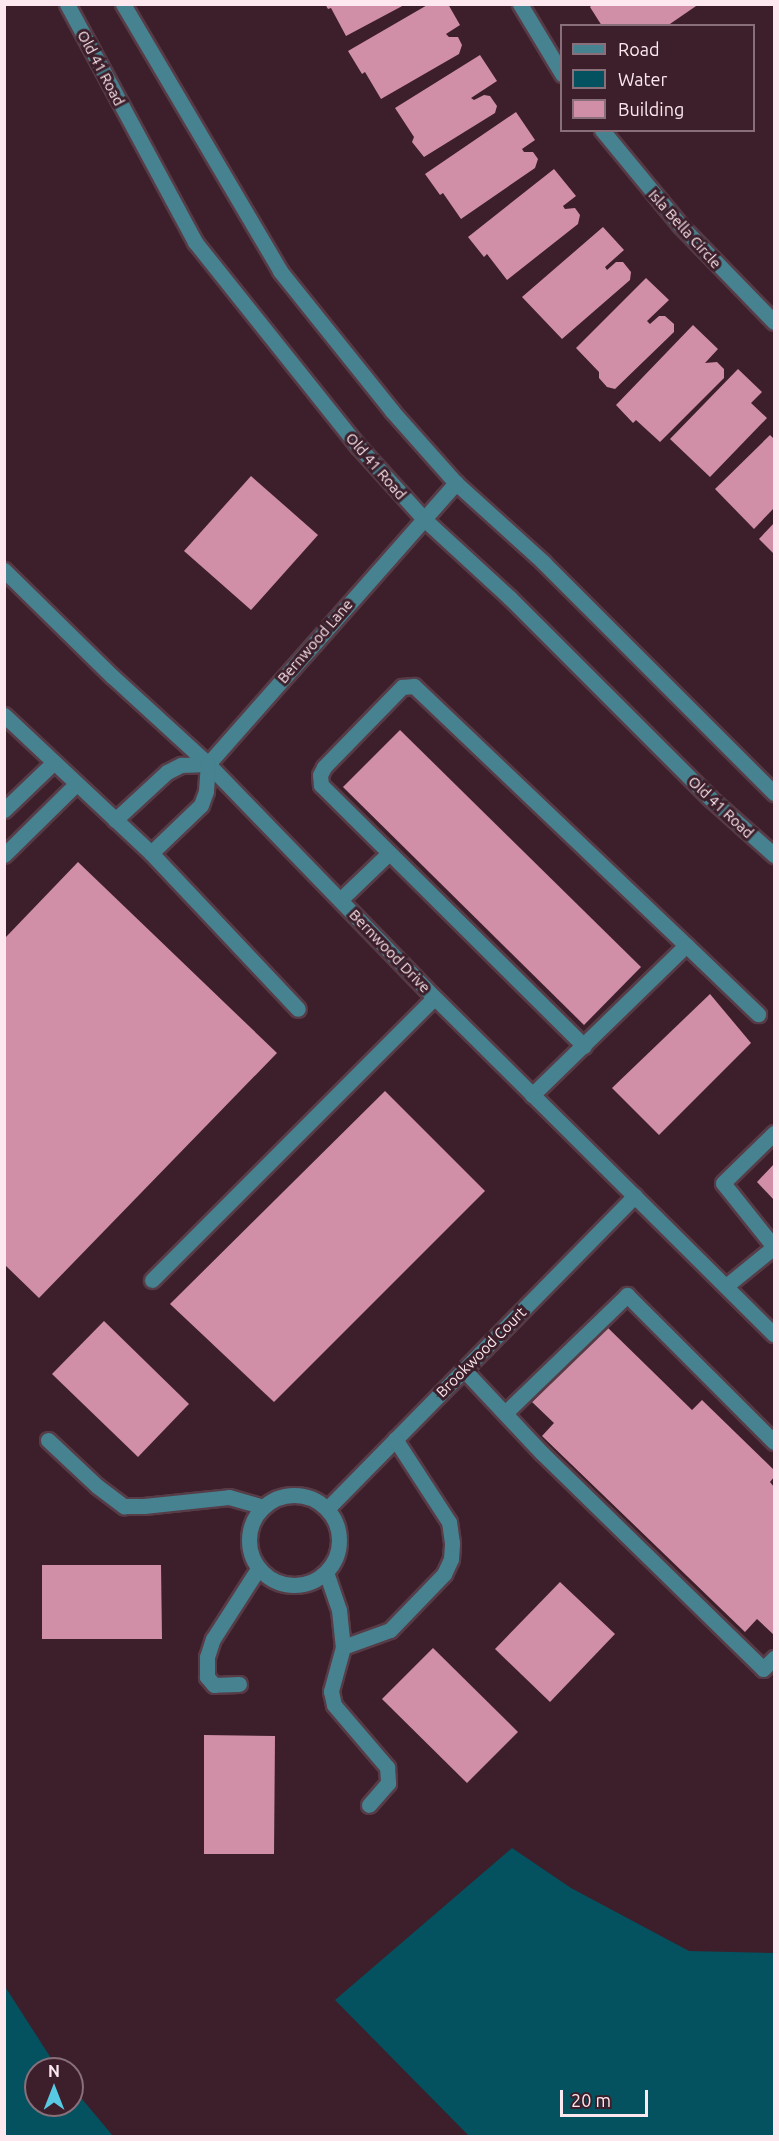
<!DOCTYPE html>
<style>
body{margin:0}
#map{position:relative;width:779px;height:2141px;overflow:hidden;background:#3c1f2a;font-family:Ubuntu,sans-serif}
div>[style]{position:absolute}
.water>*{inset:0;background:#045160}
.building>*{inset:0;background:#d18ea7}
.roads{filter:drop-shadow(2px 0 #573b46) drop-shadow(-2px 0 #573b46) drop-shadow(0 2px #573b46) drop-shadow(0 -2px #573b46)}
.minor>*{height:15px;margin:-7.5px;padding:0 7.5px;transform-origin:7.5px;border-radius:7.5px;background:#468290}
.minor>.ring{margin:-7.5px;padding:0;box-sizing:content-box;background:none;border:15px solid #468290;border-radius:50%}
span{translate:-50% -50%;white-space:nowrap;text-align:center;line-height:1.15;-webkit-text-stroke:6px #3c1f2a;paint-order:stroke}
.street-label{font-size:15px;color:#fde8ef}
.frame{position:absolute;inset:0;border:6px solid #fde8ef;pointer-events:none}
.legend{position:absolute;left:560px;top:24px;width:195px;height:108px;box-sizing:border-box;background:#3c1f2a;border:2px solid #896f79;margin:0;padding:8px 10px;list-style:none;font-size:18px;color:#fde8ef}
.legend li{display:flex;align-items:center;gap:12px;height:30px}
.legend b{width:30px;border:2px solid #896f79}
.north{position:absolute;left:24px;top:2057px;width:60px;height:60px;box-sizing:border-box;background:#3c1f2a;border:2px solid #896f79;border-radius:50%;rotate:0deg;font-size:16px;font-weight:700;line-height:24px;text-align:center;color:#fde8ef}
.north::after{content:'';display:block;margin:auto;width:21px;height:27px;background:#58c9e3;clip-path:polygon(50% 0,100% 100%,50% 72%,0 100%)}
.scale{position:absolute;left:560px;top:2090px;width:88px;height:27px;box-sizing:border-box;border:3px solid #fde8ef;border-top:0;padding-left:8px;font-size:18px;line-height:21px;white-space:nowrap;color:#fde8ef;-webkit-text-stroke:4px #3c1f2a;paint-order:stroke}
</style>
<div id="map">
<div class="water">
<div style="clip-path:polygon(512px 1848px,571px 1888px,689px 1951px,774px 1953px,774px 2136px,469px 2136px,335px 2000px)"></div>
<div style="clip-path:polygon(4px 1985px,58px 2069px,36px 2069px,36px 2105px,72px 2105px,72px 2087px,113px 2136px,5px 2136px)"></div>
</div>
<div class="building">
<div style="clip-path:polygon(325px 4px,406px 4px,346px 36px,331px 8px,328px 9px)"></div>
<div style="clip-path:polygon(429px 4px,448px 4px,460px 25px,446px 34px,449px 37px,458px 37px,462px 45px,459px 54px,381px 99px,365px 72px,362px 74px,348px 51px)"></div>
<div style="clip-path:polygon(593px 4px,699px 4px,667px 26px,602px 26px,590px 7px)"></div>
<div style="clip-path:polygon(480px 55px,497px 81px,471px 98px,474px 100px,484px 95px,490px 96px,497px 106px,495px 113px,424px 157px,412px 142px,414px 137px,395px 108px)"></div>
<div style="clip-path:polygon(516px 112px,535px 140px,522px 149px,524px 152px,533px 152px,538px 159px,535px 168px,461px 219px,443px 193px,440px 195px,425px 174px)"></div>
<div style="clip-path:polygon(554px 169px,576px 196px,563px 206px,565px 209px,575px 208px,580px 215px,578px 224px,507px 280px,487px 254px,484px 257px,468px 237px)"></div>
<div style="clip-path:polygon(603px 227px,624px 250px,605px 267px,607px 270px,616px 262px,623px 262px,631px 272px,630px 280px,562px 339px,522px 297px)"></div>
<div style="clip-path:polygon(646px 278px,669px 300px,647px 321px,650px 324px,659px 316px,665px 316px,674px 324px,674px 332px,615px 389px,607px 387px,599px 378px,599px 372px,576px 348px)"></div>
<div style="clip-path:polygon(693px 325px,718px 349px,705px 363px,717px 362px,724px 369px,724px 378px,660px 442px,636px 420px,633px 423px,616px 405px)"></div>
<div style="clip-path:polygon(738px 369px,762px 392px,751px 403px,767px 418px,710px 477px,670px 439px)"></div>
<div style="clip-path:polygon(770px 435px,774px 439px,774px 508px,754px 529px,715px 489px)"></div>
<div style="clip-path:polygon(251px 476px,318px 535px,251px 610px,184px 551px)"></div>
<div style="clip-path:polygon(774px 523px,774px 554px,759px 539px)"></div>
<div style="clip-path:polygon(400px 730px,641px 967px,584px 1025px,343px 787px)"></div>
<div style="clip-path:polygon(78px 862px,277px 1053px,39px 1298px,5px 1265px,5px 938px)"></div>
<div style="clip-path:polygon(710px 994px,751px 1043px,659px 1135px,612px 1088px)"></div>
<div style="clip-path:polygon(385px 1091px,485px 1191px,274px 1402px,170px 1304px)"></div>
<div style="clip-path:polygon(774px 1164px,774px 1200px,757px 1182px)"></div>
<div style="clip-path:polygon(104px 1321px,189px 1404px,138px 1457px,52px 1374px)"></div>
<div style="clip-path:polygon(606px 1326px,692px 1410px,702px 1400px,774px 1470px,774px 1477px,770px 1482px,774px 1487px,774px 1635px,757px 1619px,745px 1632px,542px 1436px,554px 1423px,532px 1402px)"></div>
<div style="clip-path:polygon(42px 1565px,161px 1565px,162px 1639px,42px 1639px)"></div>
<div style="clip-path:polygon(560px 1582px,615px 1634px,550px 1702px,495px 1649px)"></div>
<div style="clip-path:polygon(433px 1648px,518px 1732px,467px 1783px,382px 1699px)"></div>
<div style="clip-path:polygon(204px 1735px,275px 1736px,274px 1854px,204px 1854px)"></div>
</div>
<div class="roads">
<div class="minor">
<div style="left:67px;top:4px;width:270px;rotate:61.7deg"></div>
<div style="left:195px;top:242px;width:261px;rotate:51.4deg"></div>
<div style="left:358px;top:446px;width:97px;rotate:47.9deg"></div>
<div style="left:423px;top:518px;width:118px;rotate:42.6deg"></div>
<div style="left:510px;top:598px;width:283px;rotate:45deg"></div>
<div style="left:710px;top:798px;width:86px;rotate:41.7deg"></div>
<div style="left:123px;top:4px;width:310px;rotate:59.5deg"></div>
<div style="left:280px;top:271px;width:179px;rotate:51.3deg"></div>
<div style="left:392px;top:411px;width:96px;rotate:48.4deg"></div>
<div style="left:456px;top:483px;width:118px;rotate:42.2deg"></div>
<div style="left:543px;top:562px;width:327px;rotate:45deg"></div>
<div style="left:520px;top:4px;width:82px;rotate:59deg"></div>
<div style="left:602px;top:130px;width:123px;rotate:50.6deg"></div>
<div style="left:680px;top:225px;width:135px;rotate:45.9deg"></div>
<div style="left:4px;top:570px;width:151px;rotate:44.5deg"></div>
<div style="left:112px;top:676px;width:130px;rotate:42.5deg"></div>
<div style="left:208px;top:764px;width:313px;rotate:45.9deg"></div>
<div style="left:426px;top:989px;width:490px;rotate:44.8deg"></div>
<div style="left:4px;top:715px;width:202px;rotate:43.2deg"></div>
<div style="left:151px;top:853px;width:214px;rotate:46.7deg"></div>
<div style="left:208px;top:764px;width:375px;rotate:-48.6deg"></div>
<div style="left:4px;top:810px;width:68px;rotate:-43.8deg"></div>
<div style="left:115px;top:820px;width:71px;rotate:-42.7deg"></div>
<div style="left:167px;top:772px;width:16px;rotate:-27deg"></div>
<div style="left:181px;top:765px;width:27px;rotate:-2deg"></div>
<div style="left:151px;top:853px;width:69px;rotate:-43.8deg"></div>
<div style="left:201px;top:805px;width:15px;rotate:-70deg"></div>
<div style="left:206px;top:791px;width:27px;rotate:-86deg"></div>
<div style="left:4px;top:855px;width:101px;rotate:-44.6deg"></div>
<div style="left:340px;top:900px;width:68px;rotate:-43.8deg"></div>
<div style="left:584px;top:1046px;width:371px;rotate:-135.2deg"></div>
<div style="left:321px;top:785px;width:10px;rotate:-96deg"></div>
<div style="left:320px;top:775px;width:9px;rotate:-63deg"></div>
<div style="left:324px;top:767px;width:112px;rotate:-45.7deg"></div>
<div style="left:402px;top:687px;width:12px;rotate:-5deg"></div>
<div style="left:414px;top:686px;width:376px;rotate:43.6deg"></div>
<div style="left:532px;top:1095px;width:215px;rotate:-44.2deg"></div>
<div style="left:686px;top:945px;width:100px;rotate:43.8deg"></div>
<div style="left:774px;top:1133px;width:71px;rotate:135.6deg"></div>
<div style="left:723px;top:1183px;width:82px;rotate:51.4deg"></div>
<div style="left:152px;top:1280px;width:399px;rotate:-45deg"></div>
<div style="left:726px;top:1286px;width:62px;rotate:-39.1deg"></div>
<div style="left:464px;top:1370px;width:114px;rotate:46.8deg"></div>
<div style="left:542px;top:1453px;width:309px;rotate:44.3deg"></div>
<div style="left:763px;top:1669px;width:16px;rotate:-45deg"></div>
<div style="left:505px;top:1413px;width:170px;rotate:-44deg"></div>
<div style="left:627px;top:1295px;width:208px;rotate:45deg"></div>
<div style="left:48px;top:1440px;width:67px;rotate:43.2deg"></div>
<div style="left:97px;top:1486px;width:34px;rotate:37deg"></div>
<div style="left:124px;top:1506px;width:20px"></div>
<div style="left:144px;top:1506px;width:85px;rotate:-6deg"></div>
<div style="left:229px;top:1497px;width:35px;rotate:16deg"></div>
<div class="ring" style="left:249px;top:1495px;width:75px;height:75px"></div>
<div style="left:327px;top:1509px;width:439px;rotate:-45.5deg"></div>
<div style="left:326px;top:1572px;width:40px;rotate:71.1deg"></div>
<div style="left:339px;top:1610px;width:37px;rotate:84deg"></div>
<div style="left:343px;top:1647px;width:46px;rotate:105.3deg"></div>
<div style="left:331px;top:1691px;width:14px;rotate:78deg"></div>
<div style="left:334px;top:1705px;width:82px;rotate:49.5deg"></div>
<div style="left:387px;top:1767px;width:16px;rotate:86deg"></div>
<div style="left:388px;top:1783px;width:29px;rotate:131deg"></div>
<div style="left:343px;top:1647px;width:50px;rotate:-19.9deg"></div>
<div style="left:390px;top:1630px;width:78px;rotate:-46deg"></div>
<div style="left:444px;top:1574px;width:17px;rotate:-65deg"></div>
<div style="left:451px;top:1559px;width:16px;rotate:-86deg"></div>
<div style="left:452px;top:1543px;width:21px;rotate:-98deg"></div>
<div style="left:449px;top:1522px;width:99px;rotate:-123deg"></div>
<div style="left:239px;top:1684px;width:25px;rotate:178deg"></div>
<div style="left:214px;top:1685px;width:11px;rotate:-131deg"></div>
<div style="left:207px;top:1677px;width:20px;rotate:-90deg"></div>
<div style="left:207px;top:1657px;width:19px;rotate:-72deg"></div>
<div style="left:213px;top:1639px;width:83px;rotate:-57.3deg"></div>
</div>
</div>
<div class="street-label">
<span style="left:101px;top:68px;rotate:62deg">Old 41 Road</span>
<span style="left:685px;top:229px;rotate:48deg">Isla Bella Circle</span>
<span style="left:376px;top:466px;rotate:49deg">Old 41 Road</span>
<span style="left:315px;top:641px;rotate:-49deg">Bernwood Lane</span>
<span style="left:721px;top:807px;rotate:43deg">Old 41 Road</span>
<span style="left:390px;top:951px;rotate:46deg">Bernwood Drive</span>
<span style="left:481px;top:1352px;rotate:-45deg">Brookwood Court</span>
</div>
<div class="frame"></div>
<ul class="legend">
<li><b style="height:8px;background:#468290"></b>Road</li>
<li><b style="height:16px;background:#045160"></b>Water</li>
<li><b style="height:16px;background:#d18ea7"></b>Building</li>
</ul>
<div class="north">N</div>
<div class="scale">20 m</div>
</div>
